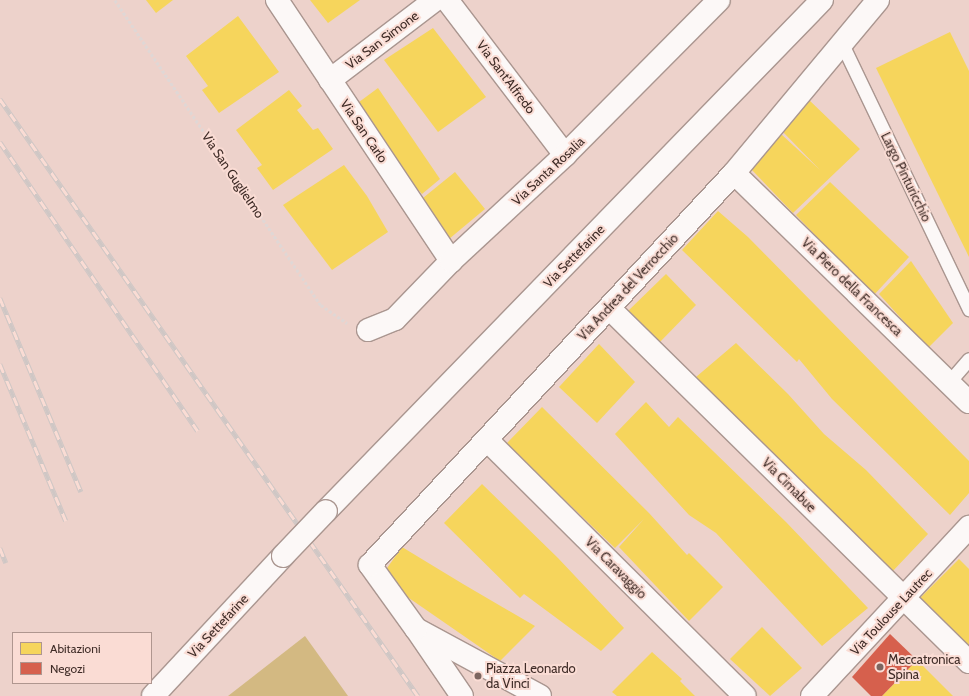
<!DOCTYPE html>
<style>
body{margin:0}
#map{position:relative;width:969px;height:696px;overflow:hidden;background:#edd2cb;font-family:Cabin,sans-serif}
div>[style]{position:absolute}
.green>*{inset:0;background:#d3b982}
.homes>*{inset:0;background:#f6d55c}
.shops>*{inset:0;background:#d6604d}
.path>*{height:2.5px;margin-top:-1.25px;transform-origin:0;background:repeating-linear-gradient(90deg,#e0d7d5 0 3px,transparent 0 5px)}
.roads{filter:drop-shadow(1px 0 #aa9690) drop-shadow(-1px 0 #aa9690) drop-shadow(0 1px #aa9690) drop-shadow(0 -1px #aa9690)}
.service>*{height:13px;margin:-6.5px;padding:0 6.5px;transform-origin:6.5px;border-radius:6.5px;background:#fcf8f7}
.minor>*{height:22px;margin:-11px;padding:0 11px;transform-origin:11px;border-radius:11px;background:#fcf8f7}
.tertiary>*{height:22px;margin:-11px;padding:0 11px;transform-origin:11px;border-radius:11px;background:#fcf8f7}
.rail>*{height:4.5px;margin-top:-2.25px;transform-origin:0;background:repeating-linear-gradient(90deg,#fadcd4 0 9px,#cfc7c5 0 18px);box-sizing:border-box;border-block:1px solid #cfc7c5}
.bridges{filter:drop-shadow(1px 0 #aa9690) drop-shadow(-1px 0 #aa9690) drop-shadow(0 1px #aa9690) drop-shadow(0 -1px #aa9690)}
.tertiary-bridge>*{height:22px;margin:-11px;padding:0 11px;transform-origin:11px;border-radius:11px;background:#fcf8f7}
.dots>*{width:11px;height:11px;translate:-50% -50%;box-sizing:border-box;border:2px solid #fadcd4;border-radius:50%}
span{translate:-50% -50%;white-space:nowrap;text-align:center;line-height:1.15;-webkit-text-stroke:4px #fadcd4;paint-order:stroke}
.street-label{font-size:13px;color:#3f2c27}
.poi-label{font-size:13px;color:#3f2c27}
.left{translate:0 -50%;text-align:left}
.legend{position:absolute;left:12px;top:632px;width:140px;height:52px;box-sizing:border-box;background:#fadcd4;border:1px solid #af968f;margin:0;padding:5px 7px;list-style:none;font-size:12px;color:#3f2c27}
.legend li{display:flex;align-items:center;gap:8px;height:20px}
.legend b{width:20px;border:1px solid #af968f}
</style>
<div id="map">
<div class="green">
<div style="clip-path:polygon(305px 636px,348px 696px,228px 696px)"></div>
</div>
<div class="homes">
<div style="clip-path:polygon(146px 0,173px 0,156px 13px)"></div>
<div style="clip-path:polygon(310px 0,360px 0,328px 23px)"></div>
<div style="clip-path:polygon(238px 16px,279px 72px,219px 113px,202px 90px,208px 86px,186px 56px)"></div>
<div style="clip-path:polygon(433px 28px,486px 97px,438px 132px,384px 60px)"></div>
<div style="clip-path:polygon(950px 32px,969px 71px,969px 257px,876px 68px)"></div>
<div style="clip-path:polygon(378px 88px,440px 179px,422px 194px,405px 176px,355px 105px)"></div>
<div style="clip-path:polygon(289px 90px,302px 106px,297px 110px,313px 130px,318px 128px,333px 149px,273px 190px,257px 168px,262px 165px,236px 130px)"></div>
<div style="clip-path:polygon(808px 99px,860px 149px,793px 213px,751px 169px,781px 134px,820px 170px,783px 132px)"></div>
<div style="clip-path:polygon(344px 165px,367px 196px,388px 232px,332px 270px,283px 205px)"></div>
<div style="clip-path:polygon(455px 172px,485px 209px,449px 239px,418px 202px)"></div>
<div style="clip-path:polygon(830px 182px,909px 257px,873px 296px,796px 215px)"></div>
<div style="clip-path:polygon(718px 211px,748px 237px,969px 461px,969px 493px,950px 515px,832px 399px,799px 359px,797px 362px,682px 250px)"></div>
<div style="clip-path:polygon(911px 261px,953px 323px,928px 348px,879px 294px)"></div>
<div style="clip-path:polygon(666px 274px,696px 305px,659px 343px,627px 312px)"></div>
<div style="clip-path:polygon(736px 343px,788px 394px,824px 434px,866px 470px,928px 534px,891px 573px,696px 377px)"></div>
<div style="clip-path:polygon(599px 344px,635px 382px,597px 423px,559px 387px)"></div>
<div style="clip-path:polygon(646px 402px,669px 427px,678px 417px,786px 522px,868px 608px,822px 646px,716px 533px,689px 515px,615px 434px)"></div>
<div style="clip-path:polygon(542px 407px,649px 513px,687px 555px,689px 553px,723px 587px,689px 621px,619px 547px,644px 519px,615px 548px,506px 444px)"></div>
<div style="clip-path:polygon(482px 484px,558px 558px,624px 628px,601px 651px,524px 594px,520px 598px,444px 523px)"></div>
<div style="clip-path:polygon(402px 547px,463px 584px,535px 626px,500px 661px,380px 578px)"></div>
<div style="clip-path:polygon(959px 559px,969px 569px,969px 650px,919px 599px)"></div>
<div style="clip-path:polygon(762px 627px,802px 668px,770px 696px,730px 659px)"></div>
<div style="clip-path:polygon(652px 652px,682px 679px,680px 681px,695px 696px,617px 696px,612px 692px)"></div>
<div style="clip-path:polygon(917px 660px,953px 696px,882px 696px)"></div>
</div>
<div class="shops">
<div style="clip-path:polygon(890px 634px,917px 660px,882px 696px,871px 696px,852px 677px)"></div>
</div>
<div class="path">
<div style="left:115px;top:0;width:368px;rotate:56deg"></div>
<div style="left:321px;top:305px;width:32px;rotate:35deg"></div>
</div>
<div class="roads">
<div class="service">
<div style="left:843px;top:46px;width:292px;rotate:64.4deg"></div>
<div style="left:949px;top:382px;width:30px;rotate:-49deg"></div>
</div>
<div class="minor">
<div style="left:277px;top:0;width:314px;rotate:56.3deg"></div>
<div style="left:447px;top:0;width:195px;rotate:52.7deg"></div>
<div style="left:330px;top:80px;width:132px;rotate:-37.3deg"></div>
<div style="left:734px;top:173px;width:328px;rotate:44.3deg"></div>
<div style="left:609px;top:308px;width:505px;rotate:44.52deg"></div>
<div style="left:368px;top:330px;width:29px;rotate:-22deg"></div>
<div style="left:395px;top:319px;width:81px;rotate:-46deg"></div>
<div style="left:451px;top:261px;width:156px;rotate:-42.9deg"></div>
<div style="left:565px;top:155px;width:218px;rotate:-45.2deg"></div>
<div style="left:487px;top:440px;width:363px;rotate:44.8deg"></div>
<div style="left:419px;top:633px;width:76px;rotate:55.7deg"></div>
<div style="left:540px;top:696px;width:141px;rotate:-151.6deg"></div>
<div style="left:416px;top:629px;width:79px;rotate:-125.7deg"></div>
<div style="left:370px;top:565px;width:535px;rotate:-47.12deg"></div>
<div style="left:734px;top:173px;width:225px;rotate:-50.2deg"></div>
<div style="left:812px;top:696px;width:231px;rotate:-47.1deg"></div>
</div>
<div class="tertiary">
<div style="left:326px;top:511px;width:712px;rotate:-45.85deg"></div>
<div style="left:153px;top:696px;width:191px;rotate:-47.1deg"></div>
</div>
</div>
<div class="rail">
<div style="left:0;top:99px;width:729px;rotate:55deg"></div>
<div style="left:0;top:142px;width:350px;rotate:55.6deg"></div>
<div style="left:0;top:298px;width:210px;rotate:67.3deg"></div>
<div style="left:0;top:364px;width:170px;rotate:67.2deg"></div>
<div style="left:0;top:548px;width:16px;rotate:68deg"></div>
</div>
<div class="bridges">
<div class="tertiary-bridge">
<div style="left:283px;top:556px;width:62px;rotate:-46.3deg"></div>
</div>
</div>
<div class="dots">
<div style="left:880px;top:667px;background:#7c6660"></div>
<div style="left:478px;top:676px;background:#7c6660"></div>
</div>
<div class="street-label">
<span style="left:382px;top:40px;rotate:-37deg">Via San Simone</span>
<span style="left:506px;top:77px;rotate:53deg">Via Sant'Alfredo</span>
<span style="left:364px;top:131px;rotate:56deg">Via San Carlo</span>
<span style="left:548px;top:171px;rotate:-43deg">Via Santa Rosalia</span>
<span style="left:233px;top:175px;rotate:56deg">Via San Guglielmo</span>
<span style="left:906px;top:177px;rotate:64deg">Largo Pinturicchio</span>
<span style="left:574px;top:256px;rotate:-46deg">Via Settefarine</span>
<span style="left:628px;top:287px;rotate:-47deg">Via Andrea del Verrocchio</span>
<span style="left:852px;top:287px;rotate:44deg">Via Piero della Francesca</span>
<span style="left:789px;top:485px;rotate:45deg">Via Cimabue</span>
<span style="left:616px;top:568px;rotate:45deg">Via Caravaggio</span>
<span style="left:891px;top:612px;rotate:-47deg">Via Toulouse Lautrec</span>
<span style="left:218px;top:626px;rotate:-47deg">Via Settefarine</span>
</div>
<div class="poi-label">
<span class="left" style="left:888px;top:667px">Meccatronica<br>Spina</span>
<span class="left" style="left:486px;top:676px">Piazza Leonardo<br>da Vinci</span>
</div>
<ul class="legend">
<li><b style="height:11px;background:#f6d55c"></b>Abitazioni</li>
<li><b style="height:11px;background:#d6604d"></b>Negozi</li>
</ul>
</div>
